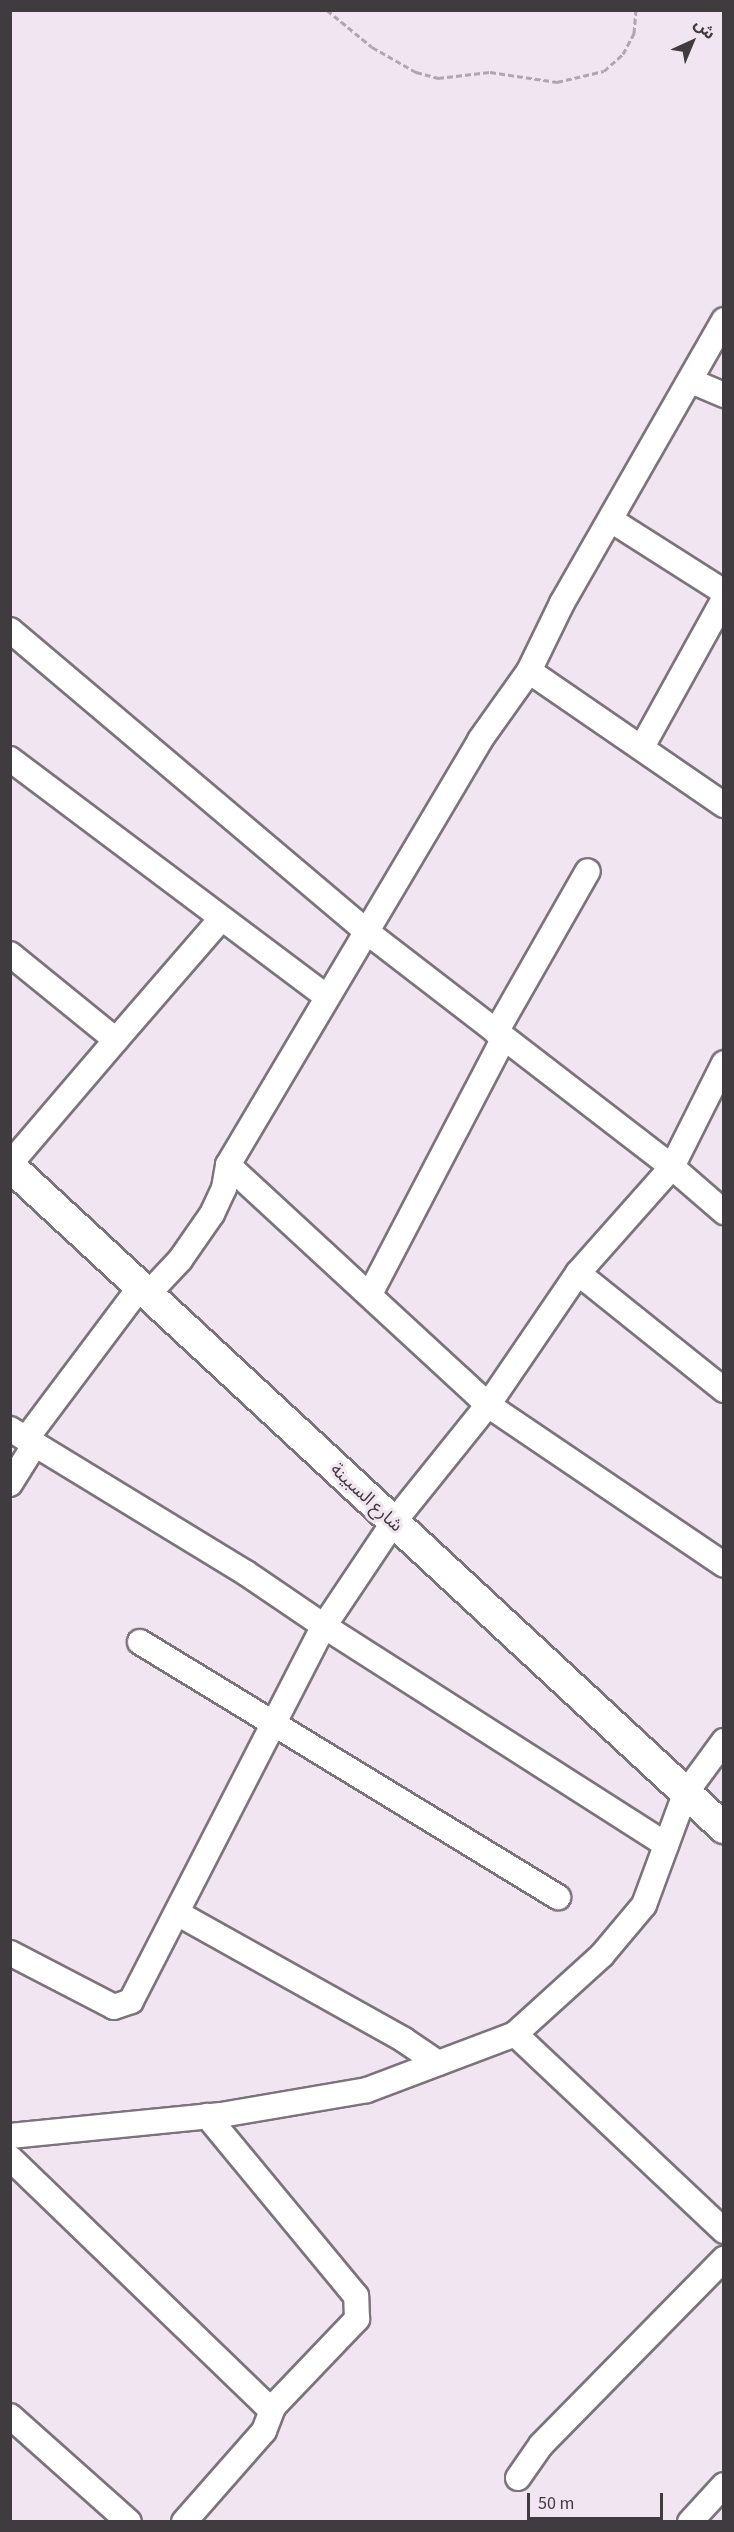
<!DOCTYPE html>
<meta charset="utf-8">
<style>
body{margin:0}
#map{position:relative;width:734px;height:2532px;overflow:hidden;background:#f0e5f0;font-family:"Source Sans 3","Noto Sans Arabic",sans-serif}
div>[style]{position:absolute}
.path>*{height:3px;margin-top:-1.5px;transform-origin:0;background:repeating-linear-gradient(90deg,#afa6af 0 6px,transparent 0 9px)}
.roads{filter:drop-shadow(2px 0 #7d737d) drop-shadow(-2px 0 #7d737d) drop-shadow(0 2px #7d737d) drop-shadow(0 -2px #7d737d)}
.minor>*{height:24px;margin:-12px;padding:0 12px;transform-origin:12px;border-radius:12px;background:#fff}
.major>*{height:30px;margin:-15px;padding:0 15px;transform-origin:15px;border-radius:15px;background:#fff}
span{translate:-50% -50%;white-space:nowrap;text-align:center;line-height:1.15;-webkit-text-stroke:6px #f0e5f0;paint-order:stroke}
.street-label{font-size:18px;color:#3f3b3f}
.frame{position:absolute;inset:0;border:12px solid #3f3b3f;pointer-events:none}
.north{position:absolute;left:662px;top:12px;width:60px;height:60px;-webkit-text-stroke:4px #f0e5f0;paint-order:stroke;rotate:44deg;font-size:16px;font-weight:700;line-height:24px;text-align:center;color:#3f3b3f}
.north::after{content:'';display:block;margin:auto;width:21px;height:27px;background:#3f3b3f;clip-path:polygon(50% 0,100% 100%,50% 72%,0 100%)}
.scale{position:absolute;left:527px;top:2493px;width:136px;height:27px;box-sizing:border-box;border:3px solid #3f3b3f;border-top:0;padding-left:8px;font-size:18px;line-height:21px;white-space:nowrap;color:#3f3b3f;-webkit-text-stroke:4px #f0e5f0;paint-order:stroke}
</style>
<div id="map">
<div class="path">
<div style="left:327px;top:10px;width:58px;rotate:39.4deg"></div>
<div style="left:372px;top:47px;width:51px;rotate:29.6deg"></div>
<div style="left:416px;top:72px;width:23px;rotate:15deg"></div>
<div style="left:438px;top:78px;width:52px;rotate:-6.6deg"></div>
<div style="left:490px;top:72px;width:68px;rotate:8.5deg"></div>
<div style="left:557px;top:82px;width:48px;rotate:-13.2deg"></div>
<div style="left:604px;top:71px;width:25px;rotate:-42deg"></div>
<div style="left:623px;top:54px;width:24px;rotate:-62deg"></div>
<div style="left:634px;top:33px;width:23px;rotate:-85deg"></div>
</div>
<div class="roads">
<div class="minor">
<div style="left:691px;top:381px;width:36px;rotate:23deg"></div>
<div style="left:611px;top:520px;width:134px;rotate:32.5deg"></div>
<div style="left:10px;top:630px;width:468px;rotate:40.2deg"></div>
<div style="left:367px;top:932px;width:385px;rotate:37.6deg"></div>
<div style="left:672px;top:1167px;width:69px;rotate:40.9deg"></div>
<div style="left:529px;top:671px;width:237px;rotate:34.5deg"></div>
<div style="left:642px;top:747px;width:169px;rotate:-61deg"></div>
<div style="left:10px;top:759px;width:396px;rotate:36.9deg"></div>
<div style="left:10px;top:954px;width:136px;rotate:39.1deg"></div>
<div style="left:116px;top:1040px;width:159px;rotate:-49.1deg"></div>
<div style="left:496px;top:1032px;width:185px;rotate:-60.3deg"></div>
<div style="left:10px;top:1164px;width:163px;rotate:-49.5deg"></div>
<div style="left:228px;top:1165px;width:354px;rotate:42.7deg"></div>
<div style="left:488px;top:1405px;width:160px;rotate:-55.7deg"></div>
<div style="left:578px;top:1273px;width:142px;rotate:-48.4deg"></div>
<div style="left:672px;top:1167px;width:116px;rotate:-63.4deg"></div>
<div style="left:578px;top:1273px;width:187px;rotate:38.7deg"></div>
<div style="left:148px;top:1294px;width:47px;rotate:-46.7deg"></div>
<div style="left:180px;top:1260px;width:56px;rotate:-55.2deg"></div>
<div style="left:212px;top:1214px;width:29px;rotate:-65deg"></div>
<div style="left:224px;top:1188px;width:23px;rotate:-80deg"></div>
<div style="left:228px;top:1165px;width:494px;rotate:-59.3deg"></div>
<div style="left:480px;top:740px;width:85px;rotate:-54.6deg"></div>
<div style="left:529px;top:671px;width:76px;rotate:-64.1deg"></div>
<div style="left:562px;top:603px;width:326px;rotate:-60.2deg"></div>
<div style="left:370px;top:1294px;width:289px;rotate:-62.4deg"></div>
<div style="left:10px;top:1429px;width:276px;rotate:31.4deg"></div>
<div style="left:246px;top:1573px;width:94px;rotate:34.2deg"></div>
<div style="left:324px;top:1626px;width:124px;rotate:-56.2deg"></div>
<div style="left:393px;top:1523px;width:151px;rotate:-51.2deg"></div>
<div style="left:488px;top:1405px;width:285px;rotate:34.1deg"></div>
<div style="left:26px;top:1439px;width:190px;rotate:-53.1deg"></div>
<div style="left:10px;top:1484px;width:47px;rotate:-58deg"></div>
<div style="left:140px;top:1642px;width:490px;rotate:31.4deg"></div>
<div style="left:177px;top:1913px;width:260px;rotate:29.2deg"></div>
<div style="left:404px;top:2040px;width:41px;rotate:34.1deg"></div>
<div style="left:10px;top:1953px;width:117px;rotate:27.4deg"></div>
<div style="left:114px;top:2007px;width:18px;rotate:-19deg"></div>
<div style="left:131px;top:2001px;width:422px;rotate:-62.8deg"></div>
<div style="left:324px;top:1626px;width:406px;rotate:32.6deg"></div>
<div style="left:515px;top:2034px;width:287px;rotate:43.3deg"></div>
<div style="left:10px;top:2136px;width:212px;rotate:-5.7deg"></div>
<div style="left:221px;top:2115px;width:148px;rotate:-9.7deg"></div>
<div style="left:367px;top:2090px;width:158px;rotate:-20.7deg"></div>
<div style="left:515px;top:2034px;width:118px;rotate:-42.2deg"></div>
<div style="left:602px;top:1955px;width:65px;rotate:-50deg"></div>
<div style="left:644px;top:1905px;width:118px;rotate:-69.7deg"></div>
<div style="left:685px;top:1794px;width:66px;rotate:-53.7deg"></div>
<div style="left:10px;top:2158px;width:354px;rotate:44deg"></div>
<div style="left:265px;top:2404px;width:9px;rotate:21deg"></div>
<div style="left:273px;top:2407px;width:122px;rotate:-46.3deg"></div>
<div style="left:357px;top:2319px;width:23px;rotate:-92deg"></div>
<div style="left:356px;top:2296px;width:234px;rotate:-129.6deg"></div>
<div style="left:10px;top:2416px;width:159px;rotate:41.7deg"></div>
<div style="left:518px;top:2478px;width:40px;rotate:-55.1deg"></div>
<div style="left:541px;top:2445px;width:261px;rotate:-45.5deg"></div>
<div style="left:184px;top:2522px;width:121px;rotate:-48.7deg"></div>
<div style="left:264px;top:2431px;width:26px;rotate:-69deg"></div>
<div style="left:690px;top:2522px;width:50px;rotate:-47.4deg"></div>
</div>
<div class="major">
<div style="left:10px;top:1166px;width:974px;rotate:42.84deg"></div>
</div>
</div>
<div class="street-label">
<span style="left:366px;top:1498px;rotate:43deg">شارع السبينة</span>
</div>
<div class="frame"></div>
<div class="north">ش</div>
<div class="scale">50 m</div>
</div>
